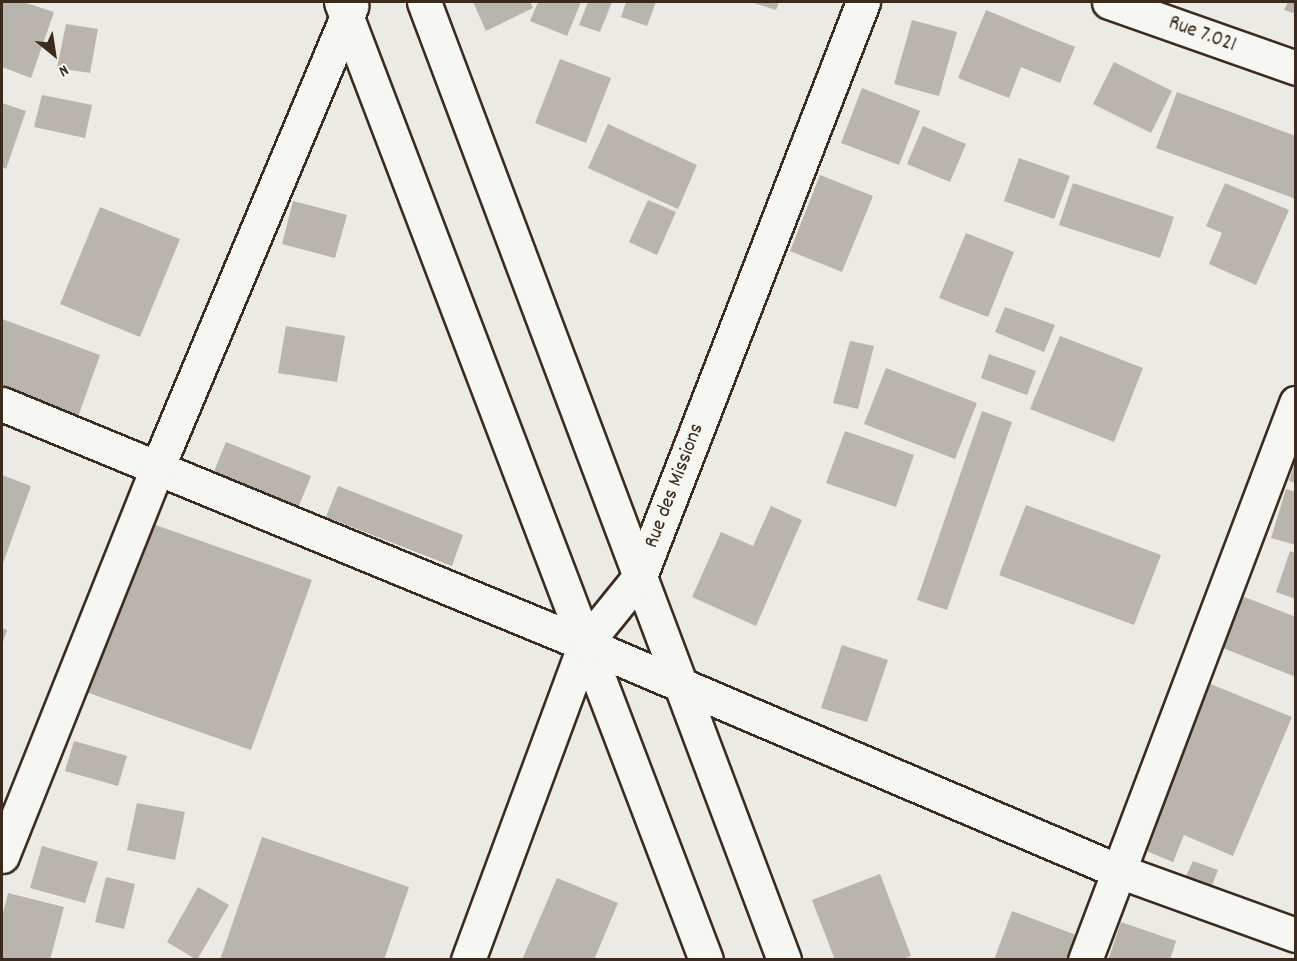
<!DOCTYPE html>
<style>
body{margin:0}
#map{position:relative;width:1297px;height:961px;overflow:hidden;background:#ebeae5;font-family:Dekko,sans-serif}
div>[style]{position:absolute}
.building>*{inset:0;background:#bab4ae}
.roads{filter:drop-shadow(2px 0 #3b2a1e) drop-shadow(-2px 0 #3b2a1e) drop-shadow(0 2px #3b2a1e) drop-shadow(0 -2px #3b2a1e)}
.street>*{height:33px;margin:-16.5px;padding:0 16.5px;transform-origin:16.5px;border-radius:16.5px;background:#f6f6f2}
span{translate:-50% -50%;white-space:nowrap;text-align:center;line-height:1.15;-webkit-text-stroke:6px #f6f6f2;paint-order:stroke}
.street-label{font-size:21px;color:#3b2a1e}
.frame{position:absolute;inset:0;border:3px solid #3b2a1e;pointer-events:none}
.north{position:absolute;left:24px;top:24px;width:60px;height:60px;-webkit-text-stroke:4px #f6f6f2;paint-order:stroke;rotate:150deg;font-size:16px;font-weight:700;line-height:24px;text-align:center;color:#3b2a1e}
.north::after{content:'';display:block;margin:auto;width:21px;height:27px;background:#3b2a1e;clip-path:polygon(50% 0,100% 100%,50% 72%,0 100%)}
</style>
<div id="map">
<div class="building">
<div style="clip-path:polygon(2px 2px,23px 2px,54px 12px,31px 78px,2px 67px)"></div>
<div style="clip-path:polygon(473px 2px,530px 2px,533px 8px,486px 31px)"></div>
<div style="clip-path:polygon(538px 2px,581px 2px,567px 36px,530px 21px)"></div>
<div style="clip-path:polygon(588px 2px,612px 2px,600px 32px,579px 25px)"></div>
<div style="clip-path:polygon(626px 2px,656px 2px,647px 26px,621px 17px)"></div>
<div style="clip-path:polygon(751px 2px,779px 2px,776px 10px)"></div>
<div style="clip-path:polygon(1288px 2px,1296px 2px,1296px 14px,1284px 10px)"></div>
<div style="clip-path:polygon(986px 10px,1075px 47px,1060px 83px,1021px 67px,1009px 98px,958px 78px)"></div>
<div style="clip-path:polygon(912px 20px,957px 32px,939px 96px,894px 84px)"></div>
<div style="clip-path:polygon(66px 24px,98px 29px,90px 73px,57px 68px)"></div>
<div style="clip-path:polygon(560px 59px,611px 78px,586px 143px,535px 123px)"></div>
<div style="clip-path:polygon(1114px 62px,1172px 91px,1151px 133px,1093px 104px)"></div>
<div style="clip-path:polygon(862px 88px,920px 111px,899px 165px,841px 143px)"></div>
<div style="clip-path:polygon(1177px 92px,1296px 136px,1296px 199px,1156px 148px)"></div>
<div style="clip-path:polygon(42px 95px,92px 105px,85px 138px,34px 127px)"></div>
<div style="clip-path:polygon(2px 103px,26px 111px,6px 169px,2px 167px)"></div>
<div style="clip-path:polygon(608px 124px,697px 165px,678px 209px,588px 168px)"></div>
<div style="clip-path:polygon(923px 126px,966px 144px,950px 182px,907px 164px)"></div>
<div style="clip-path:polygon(1019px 158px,1070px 176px,1054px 219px,1004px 201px)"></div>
<div style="clip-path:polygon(820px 175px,873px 196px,842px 272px,790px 251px)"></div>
<div style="clip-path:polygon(1073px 183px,1174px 217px,1160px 258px,1059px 225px)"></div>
<div style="clip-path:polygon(1225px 183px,1289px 210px,1256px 285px,1209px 264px,1222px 233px,1206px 226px)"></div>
<div style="clip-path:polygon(648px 200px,676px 212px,657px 255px,629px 242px)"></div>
<div style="clip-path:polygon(293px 201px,347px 215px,335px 258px,282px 244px)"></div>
<div style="clip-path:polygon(100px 207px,180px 239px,140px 337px,60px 304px)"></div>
<div style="clip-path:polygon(966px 233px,1014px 252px,988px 317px,939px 298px)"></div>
<div style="clip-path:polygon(1005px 307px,1055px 325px,1044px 352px,995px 332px)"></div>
<div style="clip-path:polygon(2px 319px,100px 355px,78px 417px,2px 391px)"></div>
<div style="clip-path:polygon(286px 326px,345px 336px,337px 382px,278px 373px)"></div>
<div style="clip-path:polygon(1060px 336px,1143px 368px,1114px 442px,1030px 409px)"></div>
<div style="clip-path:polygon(850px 341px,874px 346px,858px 409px,833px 403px)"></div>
<div style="clip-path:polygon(989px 354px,1036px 371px,1027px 395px,981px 378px)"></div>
<div style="clip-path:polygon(886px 368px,977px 403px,955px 459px,864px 424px)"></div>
<div style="clip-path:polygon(982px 411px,1012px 422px,947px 610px,917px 600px)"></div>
<div style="clip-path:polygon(845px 431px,914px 455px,896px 507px,826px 483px)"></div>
<div style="clip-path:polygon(226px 442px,311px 476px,298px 508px,213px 474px)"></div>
<div style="clip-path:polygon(1295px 461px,1296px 461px,1296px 483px,1289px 481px)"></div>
<div style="clip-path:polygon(2px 475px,31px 486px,2px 566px)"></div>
<div style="clip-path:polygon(338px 486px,463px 535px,452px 566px,326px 517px)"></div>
<div style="clip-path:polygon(1286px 489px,1296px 492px,1296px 545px,1271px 538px)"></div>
<div style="clip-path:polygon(1026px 505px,1161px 555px,1134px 625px,999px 575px)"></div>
<div style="clip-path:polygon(771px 506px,802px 520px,756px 626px,692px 597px,721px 532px,753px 546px)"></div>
<div style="clip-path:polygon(147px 522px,312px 580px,251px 750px,86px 692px)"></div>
<div style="clip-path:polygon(1290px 551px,1296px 553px,1296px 599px,1276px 592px)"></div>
<div style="clip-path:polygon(1234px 593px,1296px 617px,1296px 677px,1213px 644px)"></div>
<div style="clip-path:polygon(2px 628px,7px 630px,2px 645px)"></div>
<div style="clip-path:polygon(842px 645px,888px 660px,867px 722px,821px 708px)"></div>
<div style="clip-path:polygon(1208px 683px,1292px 717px,1233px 856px,1184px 835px,1173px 862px,1139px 848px)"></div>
<div style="clip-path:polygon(74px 741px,127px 756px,118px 786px,65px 771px)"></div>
<div style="clip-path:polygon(137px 803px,185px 812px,175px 860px,127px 850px)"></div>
<div style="clip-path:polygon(262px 837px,409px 887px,384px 960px,220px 960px)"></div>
<div style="clip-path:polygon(42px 846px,98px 862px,85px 903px,30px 888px)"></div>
<div style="clip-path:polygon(1193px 861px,1218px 870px,1211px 888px,1185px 878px)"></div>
<div style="clip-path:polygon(880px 874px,911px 956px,901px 960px,835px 960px,812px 900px)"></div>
<div style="clip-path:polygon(106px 877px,135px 884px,124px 929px,95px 922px)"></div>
<div style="clip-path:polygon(557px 878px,618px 903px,594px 960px,522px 960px)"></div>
<div style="clip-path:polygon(198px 887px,229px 905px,197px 960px,167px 942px)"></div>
<div style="clip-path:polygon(8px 893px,64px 907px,50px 960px,2px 960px,2px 917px)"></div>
<div style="clip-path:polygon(1012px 911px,1079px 936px,1070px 960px,994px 960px)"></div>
<div style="clip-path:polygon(1121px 922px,1176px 941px,1170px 960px,1108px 960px)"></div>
</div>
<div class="roads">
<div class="street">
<div style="left:341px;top:2px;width:1025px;rotate:69.14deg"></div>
<div style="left:424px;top:2px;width:1023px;rotate:69.4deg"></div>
<div style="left:1109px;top:2px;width:198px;rotate:19.4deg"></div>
<div style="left:2px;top:404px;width:630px;rotate:22.38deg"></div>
<div style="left:585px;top:644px;width:577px;rotate:23.06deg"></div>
<div style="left:1116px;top:870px;width:191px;rotate:19.9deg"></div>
<div style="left:2px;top:856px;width:420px;rotate:-68.2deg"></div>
<div style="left:158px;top:466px;width:499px;rotate:-67.2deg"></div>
<div style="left:468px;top:960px;width:337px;rotate:-69.7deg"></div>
<div style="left:585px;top:644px;width:87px;rotate:-51deg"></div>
<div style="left:640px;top:576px;width:616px;rotate:-68.77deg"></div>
<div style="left:1085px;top:960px;width:596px;rotate:-69.25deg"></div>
</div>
</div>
<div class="street-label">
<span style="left:1202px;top:35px;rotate:20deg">Rue 7.021</span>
<span style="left:675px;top:486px;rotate:-69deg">Rue des Missions</span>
</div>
<div class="frame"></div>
<div class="north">N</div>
</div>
